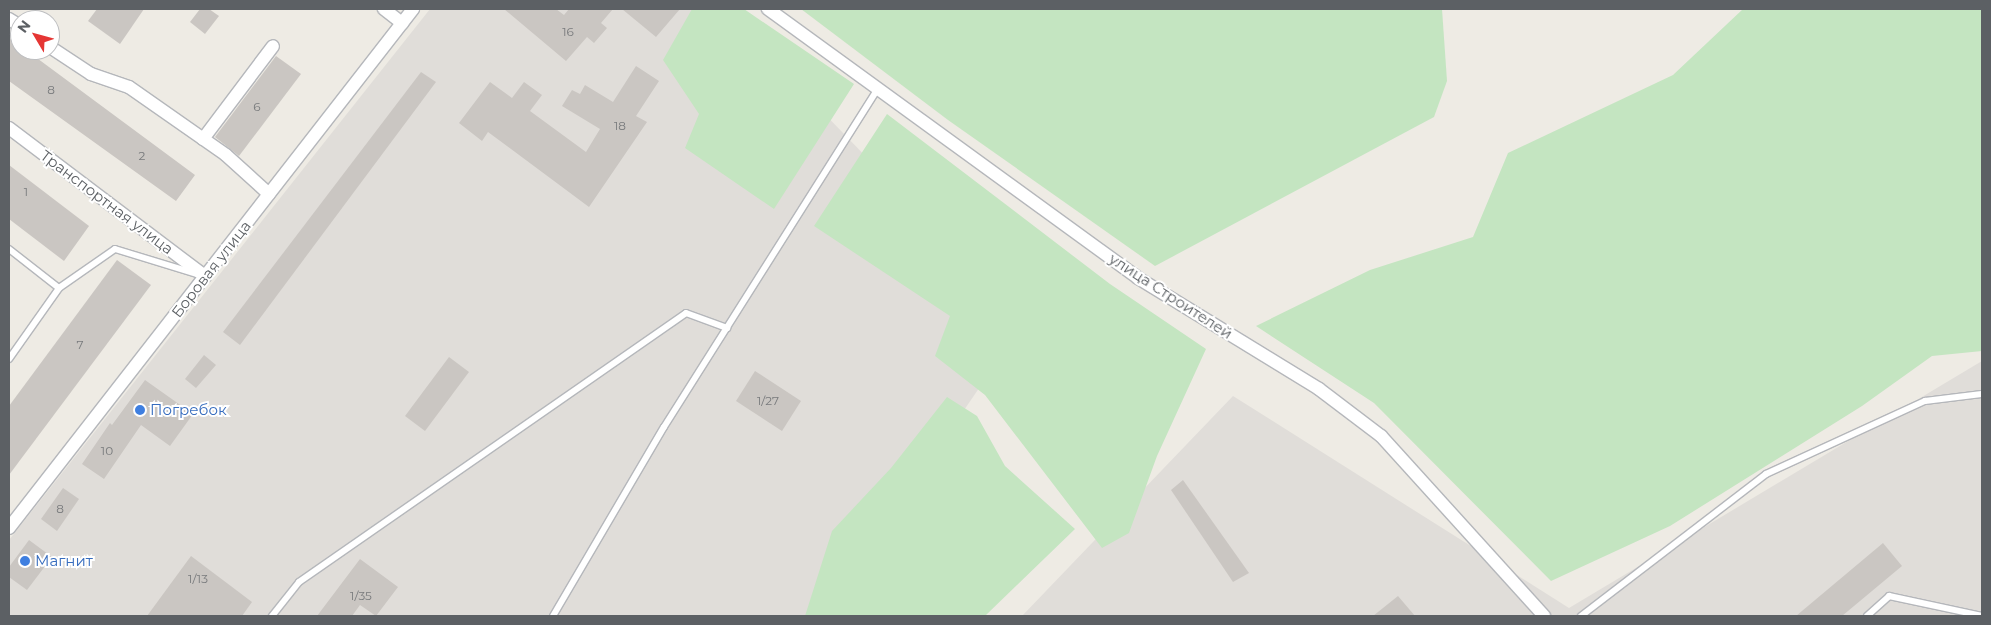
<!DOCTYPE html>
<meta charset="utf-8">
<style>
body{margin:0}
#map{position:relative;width:1991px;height:625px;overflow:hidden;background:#eeebe4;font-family:Montserrat,sans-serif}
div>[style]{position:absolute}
.industrial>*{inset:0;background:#e0ddd9}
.green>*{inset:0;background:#c4e5c1}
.building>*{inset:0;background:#cac6c2}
.roads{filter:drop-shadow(1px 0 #b5b7bb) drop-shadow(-1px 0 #b5b7bb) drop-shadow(0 1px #b5b7bb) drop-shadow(0 -1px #b5b7bb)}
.lane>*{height:6px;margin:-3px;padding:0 3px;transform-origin:3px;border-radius:3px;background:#fff}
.street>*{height:12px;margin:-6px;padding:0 6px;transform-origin:6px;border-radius:6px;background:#fff}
.dots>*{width:14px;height:14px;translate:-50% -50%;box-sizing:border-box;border:2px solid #fff;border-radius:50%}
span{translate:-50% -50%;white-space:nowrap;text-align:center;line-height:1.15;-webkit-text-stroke:4px #fff;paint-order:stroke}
.number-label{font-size:12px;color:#787a7c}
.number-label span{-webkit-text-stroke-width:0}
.street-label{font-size:15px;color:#5c6064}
.shop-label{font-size:15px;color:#366cbe}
.left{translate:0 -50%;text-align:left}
.frame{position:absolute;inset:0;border:10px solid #5c6064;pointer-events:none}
.north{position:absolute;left:10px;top:10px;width:50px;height:50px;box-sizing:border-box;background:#fff;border:1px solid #bebfc1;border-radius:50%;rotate:307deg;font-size:14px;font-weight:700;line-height:20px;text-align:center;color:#5c6064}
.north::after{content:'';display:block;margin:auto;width:18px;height:22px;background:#e53634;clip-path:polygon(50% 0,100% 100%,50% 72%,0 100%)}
</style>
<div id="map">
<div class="industrial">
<div style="clip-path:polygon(430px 9px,723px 9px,1025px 321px,823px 616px,9px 616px,9px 540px)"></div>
<div style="clip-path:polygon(1982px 361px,1982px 616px,1022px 616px,1233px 396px,1569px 608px)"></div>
</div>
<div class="green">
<div style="clip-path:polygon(692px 9px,744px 9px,854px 84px,774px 209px,685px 148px,699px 114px,663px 60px)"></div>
<div style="clip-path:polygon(801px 9px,1442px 9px,1447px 81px,1434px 117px,1155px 266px,948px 120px)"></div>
<div style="clip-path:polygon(1743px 9px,1982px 9px,1982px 351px,1932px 356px,1862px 406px,1670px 526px,1551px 581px,1374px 403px,1256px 326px,1370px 270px,1473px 237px,1508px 153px,1673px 75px)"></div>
<div style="clip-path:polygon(887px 114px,1110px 284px,1206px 349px,1157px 456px,1129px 533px,1102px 548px,985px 395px,935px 356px,950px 316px,814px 226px)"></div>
<div style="clip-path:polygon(947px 397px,977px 416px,1005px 466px,1075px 529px,985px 616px,805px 616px,832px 531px,891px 468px)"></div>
</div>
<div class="building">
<div style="clip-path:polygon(97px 9px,144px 9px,120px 44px,88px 21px)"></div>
<div style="clip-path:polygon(200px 9px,209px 9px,219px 16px,205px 34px,190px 22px)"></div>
<div style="clip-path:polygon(504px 9px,556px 9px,564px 15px,569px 9px,613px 9px,601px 23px,607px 28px,594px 43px,587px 37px,566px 61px)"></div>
<div style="clip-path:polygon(622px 9px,680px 9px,656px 37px)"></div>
<div style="clip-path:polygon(9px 38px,20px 46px,20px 50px,26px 50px,195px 175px,176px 201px,9px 81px)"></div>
<div style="clip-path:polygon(276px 56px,301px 74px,239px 156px,215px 137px)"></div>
<div style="clip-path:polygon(636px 66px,659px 81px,636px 116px,647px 122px,589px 207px,488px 132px,482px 141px,459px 123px,490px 82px,512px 98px,524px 82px,542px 95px,530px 111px,586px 152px,600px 129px,562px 106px,572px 90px,580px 94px,585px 85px,613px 102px)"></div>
<div style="clip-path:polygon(421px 72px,436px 82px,240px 345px,223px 332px)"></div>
<div style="clip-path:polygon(9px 165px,89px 226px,64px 261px,9px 219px)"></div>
<div style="clip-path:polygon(117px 260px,151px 285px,9px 475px,9px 406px)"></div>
<div style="clip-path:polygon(204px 355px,216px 365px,196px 388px,185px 379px)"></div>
<div style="clip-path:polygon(449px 357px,469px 372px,425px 431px,405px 416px)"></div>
<div style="clip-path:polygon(755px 371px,801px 401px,782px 431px,736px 401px)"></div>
<div style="clip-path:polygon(145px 380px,193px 414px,170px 446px,141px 425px,104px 479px,82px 464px,110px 423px,112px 425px)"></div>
<div style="clip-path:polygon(1183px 480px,1249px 573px,1233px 582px,1171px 490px)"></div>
<div style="clip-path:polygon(63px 488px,79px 499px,57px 531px,41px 519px)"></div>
<div style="clip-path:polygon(29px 540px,52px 557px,27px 590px,9px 577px,9px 567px)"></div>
<div style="clip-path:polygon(1883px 543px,1902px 566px,1842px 616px,1796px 616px)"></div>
<div style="clip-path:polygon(191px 556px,252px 602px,242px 616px,147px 616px)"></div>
<div style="clip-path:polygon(360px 559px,398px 587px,376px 616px,360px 605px,352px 616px,317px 616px)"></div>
<div style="clip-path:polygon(1398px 596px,1415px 616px,1373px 616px)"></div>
</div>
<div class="roads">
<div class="lane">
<div style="left:9px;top:249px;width:63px;rotate:38deg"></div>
<div style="left:9px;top:359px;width:87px;rotate:-54.8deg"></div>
<div style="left:59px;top:288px;width:68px;rotate:-34.9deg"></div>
<div style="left:115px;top:249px;width:86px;rotate:17deg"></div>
<div style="left:272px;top:616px;width:43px;rotate:-51.5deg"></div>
<div style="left:299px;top:582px;width:471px;rotate:-34.8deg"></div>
<div style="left:686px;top:313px;width:44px;rotate:20.1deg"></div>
<div style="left:553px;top:616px;width:219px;rotate:-59.6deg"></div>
<div style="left:664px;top:427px;width:400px;rotate:-57.7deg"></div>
<div style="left:1581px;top:616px;width:233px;rotate:-37.5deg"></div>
<div style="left:1766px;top:474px;width:175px;rotate:-24.7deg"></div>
<div style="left:1925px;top:401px;width:57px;rotate:-7deg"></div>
<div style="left:1867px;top:616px;width:30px;rotate:-42deg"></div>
<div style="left:1889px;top:596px;width:95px;rotate:12.1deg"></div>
</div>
<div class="street">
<div style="left:384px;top:9px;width:23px;rotate:38deg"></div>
<div style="left:768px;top:9px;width:457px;rotate:36deg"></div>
<div style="left:1138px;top:278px;width:212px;rotate:31.5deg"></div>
<div style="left:1319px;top:389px;width:78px;rotate:37.2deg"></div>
<div style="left:1381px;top:436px;width:243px;rotate:47.8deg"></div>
<div style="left:9px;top:19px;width:13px;rotate:32deg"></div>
<div style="left:50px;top:47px;width:49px;rotate:33.4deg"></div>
<div style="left:91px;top:74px;width:40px;rotate:18.9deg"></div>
<div style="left:129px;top:87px;width:118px;rotate:35deg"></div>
<div style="left:226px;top:155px;width:58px;rotate:42.2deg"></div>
<div style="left:9px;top:128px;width:246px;rotate:37.1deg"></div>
<div style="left:203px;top:139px;width:116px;rotate:-53deg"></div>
<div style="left:9px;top:528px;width:658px;rotate:-52.1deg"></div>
</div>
</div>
<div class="dots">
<div style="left:140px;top:410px;background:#3f7fe0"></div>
<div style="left:25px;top:561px;background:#3f7fe0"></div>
</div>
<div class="number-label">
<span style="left:568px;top:32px">16</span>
<span style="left:51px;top:90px">8</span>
<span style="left:257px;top:107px">6</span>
<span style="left:620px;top:126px">18</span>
<span style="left:142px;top:156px">2</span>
<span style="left:26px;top:192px">1</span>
<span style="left:80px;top:345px">7</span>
<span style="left:768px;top:401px">1/27</span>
<span style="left:107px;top:451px">10</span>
<span style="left:60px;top:509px">8</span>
<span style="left:198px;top:579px">1/13</span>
<span style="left:361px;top:596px">1/35</span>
</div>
<div class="street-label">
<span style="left:107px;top:202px;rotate:37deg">Транспортная улица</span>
<span style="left:211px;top:269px;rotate:-52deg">Боровая улица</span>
<span style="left:1171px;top:296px;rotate:33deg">улица Строителей</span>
</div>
<div class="shop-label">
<span class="left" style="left:150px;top:410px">Погребок</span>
<span class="left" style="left:35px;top:561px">Магнит</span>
</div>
<div class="frame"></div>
<div class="north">N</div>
</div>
